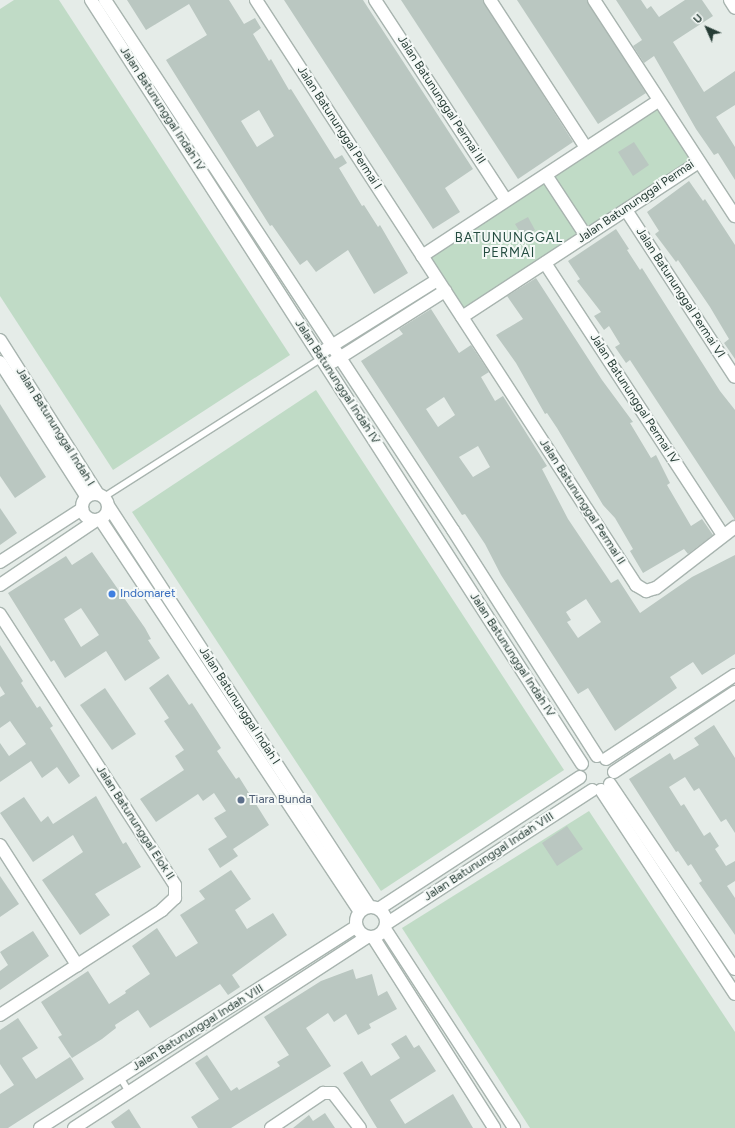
<!DOCTYPE html>
<style>
body{margin:0}
#map{position:relative;width:735px;height:1128px;overflow:hidden;background:#e5ece8;font-family:Figtree,sans-serif}
div>[style]{position:absolute}
.green>*{inset:0;background:#c0dbc6}
.building>*{inset:0;background:#bac7c1}
.roads{filter:drop-shadow(1px 0 #a8b4af) drop-shadow(-1px 0 #a8b4af) drop-shadow(0 1px #a8b4af) drop-shadow(0 -1px #a8b4af)}
.lane>*{height:6px;margin:-3px;padding:0 3px;transform-origin:3px;border-radius:3px;background:#fff}
.street>*{height:12px;margin:-6px;padding:0 6px;transform-origin:6px;border-radius:6px;background:#fff}
.secondary>*{height:12px;margin:-6px;padding:0 6px;transform-origin:6px;border-radius:6px;background:#fff}
.secondary>.ring{margin:-6px;padding:0;box-sizing:content-box;background:none;border:12px solid #fff;border-radius:50%}
.dots>*{width:11px;height:11px;translate:-50% -50%;box-sizing:border-box;border:2px solid #f5f9f7;border-radius:50%}
span{translate:-50% -50%;white-space:nowrap;text-align:center;line-height:1.15;-webkit-text-stroke:4px #f5f9f7;paint-order:stroke}
.street-label{font-size:12px;color:#263c35}
.shop-label{font-size:12px;color:#366cbe}
.left{translate:0 -50%;text-align:left}
.service-label{font-size:12px;color:#4e5e75}
.neighbourhood-label{font-size:13px;color:#244c40;letter-spacing:1px}
.north{position:absolute;left:687px;top:8px;width:40px;height:40px;-webkit-text-stroke:3px #f5f9f7;paint-order:stroke;rotate:315deg;font-size:11px;font-weight:700;line-height:16px;text-align:center;color:#263c35}
.north::after{content:'';display:block;margin:auto;width:14px;height:18px;background:#263c35;clip-path:polygon(50% 0,100% 100%,50% 72%,0 100%)}
</style>
<div id="map">
<div class="green">
<div style="clip-path:polygon(14px 0,59px 0,290px 355px,113px 470px,0 296px,0 9px)"></div>
<div style="clip-path:polygon(661px 102px,698px 159px,463px 315px,424px 256px)"></div>
<div style="clip-path:polygon(316px 390px,564px 770px,381px 891px,132px 512px)"></div>
<div style="clip-path:polygon(589px 811px,735px 1032px,735px 1128px,530px 1128px,402px 928px)"></div>
</div>
<div class="building">
<div style="clip-path:polygon(evenodd,127px 0,229px 0,244px 24px,255px 18px,261px 28px,253px 34px,269px 61px,271px 59px,289px 90px,291px 89px,335px 159px,342px 155px,347px 163px,339px 168px,362px 206px,364px 205px,378px 227px,380px 225px,408px 273px,374px 294px,348px 250px,316px 272px,307px 260px,300px 265px,272px 225px,270px 226px,166px 60px,207px 35px,189px 4px,146px 30px,127px 0,259px 110px,274px 136px,257px 147px,241px 121px,259px 110px)"></div>
<div style="clip-path:polygon(284px 0,363px 0,473px 169px,445px 188px,460px 212px,433px 229px)"></div>
<div style="clip-path:polygon(401px 0,483px 0,573px 142px,518px 179px)"></div>
<div style="clip-path:polygon(517px 0,587px 0,646px 93px,598px 124px)"></div>
<div style="clip-path:polygon(616px 0,641px 0,647px 9px,651px 6px,659px 17px,685px 0,702px 0,713px 16px,673px 42px,704px 92px,735px 71px,735px 105px,716px 117px,735px 147px,735px 180px,718px 153px,714px 155px,696px 129px,654px 56px,644px 63px,633px 46px,642px 40px)"></div>
<div style="clip-path:polygon(634px 142px,649px 165px,633px 176px,618px 152px)"></div>
<div style="clip-path:polygon(689px 181px,703px 201px,705px 199px,735px 245px,735px 359px,724px 343px,729px 339px,710px 307px,678px 260px,676px 262px,655px 234px,659px 231px,647px 212px)"></div>
<div style="clip-path:polygon(528px 217px,535px 230px,523px 237px,515px 224px)"></div>
<div style="clip-path:polygon(616px 229px,629px 249px,627px 250px,640px 270px,642px 268px,720px 391px,735px 410px,735px 520px,630px 360px,626px 363px,615px 347px,620px 344px,609px 326px,604px 330px,594px 316px,601px 312px,577px 281px,580px 279px,568px 261px)"></div>
<div style="clip-path:polygon(536px 278px,602px 380px,633px 422px,630px 423px,651px 458px,656px 455px,670px 483px,667px 485px,691px 526px,702px 519px,713px 535px,688px 554px,684px 549px,643px 573px,630px 551px,633px 549px,615px 518px,603px 505px,557px 428px,547px 413px,545px 414px,516px 363px,496px 335px,523px 319px,507px 296px)"></div>
<div style="clip-path:polygon(evenodd,431px 309px,459px 353px,471px 345px,489px 372px,481px 377px,495px 401px,503px 396px,547px 466px,542px 469px,568px 519px,611px 583px,618px 579px,640px 613px,692px 577px,735px 555px,735px 654px,702px 675px,693px 662px,670px 677px,677px 688px,615px 731px,588px 688px,578px 694px,501px 575px,485px 544px,465px 514px,462px 515px,361px 361px,403px 334px,399px 329px,431px 309px,444px 397px,455px 415px,438px 427px,426px 409px,444px 397px,431px 309px,478px 446px,490px 467px,473px 477px,459px 457px,478px 446px,431px 309px,586px 599px,601px 622px,578px 638px,567px 622px,571px 620px,566px 612px,586px 599px)"></div>
<div style="clip-path:polygon(0 404px,46px 477px,15px 498px,0 476px)"></div>
<div style="clip-path:polygon(0 508px,17px 533px,0 545px)"></div>
<div style="clip-path:polygon(evenodd,92px 552px,145px 628px,151px 639px,148px 640px,160px 658px,125px 681px,106px 651px,65px 678px,54px 660px,51px 662px,8px 593px,66px 556px,72px 565px,92px 552px,81px 608px,99px 635px,81px 647px,64px 619px,81px 608px)"></div>
<div style="clip-path:polygon(0 645px,23px 681px,21px 683px,37px 708px,40px 706px,53px 726px,50px 728px,80px 776px,69px 784px,57px 767px,42px 778px,31px 761px,0 782px,0 743px,9px 756px,26px 744px,10px 721px,0 728px,0 697px,5px 694px,0 686px)"></div>
<div style="clip-path:polygon(168px 674px,189px 705px,192px 703px,221px 748px,217px 751px,236px 779px,239px 777px,269px 825px,233px 849px,238px 856px,220px 868px,208px 849px,227px 837px,214px 818px,226px 811px,214px 793px,203px 801px,198px 794px,156px 822px,140px 799px,184px 770px,175px 756px,184px 750px,164px 721px,169px 718px,149px 688px)"></div>
<div style="clip-path:polygon(105px 688px,136px 734px,112px 750px,80px 705px)"></div>
<div style="clip-path:polygon(714px 725px,735px 758px,735px 833px,726px 819px,721px 822px,699px 788px,694px 791px,685px 777px,669px 787px,681px 806px,684px 804px,704px 836px,710px 832px,719px 846px,715px 849px,726px 866px,735px 861px,735px 881px,727px 886px,735px 898px,735px 935px,699px 883px,702px 881px,691px 864px,688px 866px,678px 851px,676px 852px,629px 779px,670px 753px,674px 760px,699px 745px,694px 738px)"></div>
<div style="clip-path:polygon(96px 796px,123px 844px,126px 842px,141px 867px,95px 894px,110px 915px,80px 935px,42px 880px,83px 852px,73px 835px,33px 862px,0 813px,24px 797px,41px 822px,48px 816px,53px 824px)"></div>
<div style="clip-path:polygon(567px 826px,583px 849px,557px 866px,542px 843px)"></div>
<div style="clip-path:polygon(231px 870px,251px 899px,235px 910px,247px 929px,273px 913px,287px 935px,232px 975px,240px 987px,228px 995px,220px 984px,150px 1028px,138px 1010px,115px 1025px,116px 1028px,102px 1039px,72px 1058px,58px 1037px,62px 1035px,41px 1002px,88px 971px,109px 1004px,126px 993px,125px 991px,150px 974px,132px 946px,157px 928px,176px 957px,198px 943px,180px 915px,205px 899px,199px 891px)"></div>
<div style="clip-path:polygon(0 876px,19px 904px,0 917px)"></div>
<div style="clip-path:polygon(33px 931px,49px 956px,0 990px,0 971px,8px 965px,0 952px)"></div>
<div style="clip-path:polygon(353px 969px,356px 979px,372px 974px,378px 996px,387px 991px,397px 1009px,369px 1024px,371px 1028px,358px 1035px,346px 1014px,334px 1022px,328px 1013px,306px 1028px,331px 1066px,231px 1128px,198px 1128px,191px 1117px,219px 1099px,195px 1063px,207px 1055px,231px 1091px,237px 1087px,239px 1090px,280px 1066px,277px 1062px,289px 1055px,264px 1017px,321px 981px)"></div>
<div style="clip-path:polygon(18px 1018px,38px 1048px,22px 1058px,36px 1079px,70px 1057px,84px 1079px,8px 1128px,0 1128px,0 1094px,14px 1085px,0 1064px,0 1030px)"></div>
<div style="clip-path:polygon(406px 1035px,414px 1048px,419px 1045px,436px 1071px,390px 1100px,405px 1124px,453px 1094px,473px 1128px,377px 1128px,343px 1073px,362px 1061px,371px 1076px,400px 1058px,391px 1044px)"></div>
<div style="clip-path:polygon(129px 1109px,141px 1128px,115px 1128px,111px 1122px)"></div>
<div style="clip-path:polygon(325px 1113px,335px 1128px,293px 1128px,309px 1115px,313px 1121px)"></div>
</div>
<div class="roads">
<div class="lane">
<div style="left:104px;top:497px;width:259px;rotate:-32.5deg"></div>
<div style="left:120px;top:1077px;width:17px;rotate:59deg"></div>
</div>
<div class="street">
<div style="left:91px;top:0;width:908px;rotate:57.27deg"></div>
<div style="left:105px;top:0;width:634px;rotate:56.71deg"></div>
<div style="left:453px;top:530px;width:268px;rotate:57.5deg"></div>
<div style="left:256px;top:0;width:698px;rotate:56.99deg"></div>
<div style="left:636px;top:585px;width:12px;rotate:31deg"></div>
<div style="left:646px;top:591px;width:10px;rotate:-17deg"></div>
<div style="left:656px;top:588px;width:100px;rotate:-37.7deg"></div>
<div style="left:375px;top:0;width:239px;rotate:56.8deg"></div>
<div style="left:490px;top:0;width:176px;rotate:57deg"></div>
<div style="left:594px;top:0;width:258px;rotate:56.9deg"></div>
<div style="left:730px;top:0;width:9px;rotate:58deg"></div>
<div style="left:546px;top:175px;width:73px;rotate:56.7deg"></div>
<div style="left:626px;top:210px;width:199px;rotate:56.9deg"></div>
<div style="left:422px;top:256px;width:282px;rotate:-33.3deg"></div>
<div style="left:545px;top:263px;width:325px;rotate:56.8deg"></div>
<div style="left:462px;top:317px;width:283px;rotate:-33.2deg"></div>
<div style="left:325px;top:350px;width:132px;rotate:-32deg"></div>
<div style="left:333px;top:362px;width:133px;rotate:-32.4deg"></div>
<div style="left:0;top:562px;width:98px;rotate:-32.9deg"></div>
<div style="left:0;top:585px;width:115px;rotate:-34deg"></div>
<div style="left:606px;top:759px;width:154px;rotate:-33.1deg"></div>
<div style="left:614px;top:772px;width:145px;rotate:-33.5deg"></div>
<div style="left:610px;top:784px;width:223px;rotate:56deg"></div>
<div style="left:601px;top:790px;width:244px;rotate:56.7deg"></div>
<div style="left:0;top:845px;width:143px;rotate:57.3deg"></div>
<div style="left:380px;top:908px;width:239px;rotate:-33.2deg"></div>
<div style="left:386px;top:924px;width:246px;rotate:-33deg"></div>
<div style="left:0;top:1015px;width:193px;rotate:-32.9deg"></div>
<div style="left:162px;top:910px;width:18px;rotate:-43deg"></div>
<div style="left:175px;top:898px;width:13px;rotate:-90deg"></div>
<div style="left:175px;top:885px;width:323px;rotate:-122.9deg"></div>
<div style="left:40px;top:1128px;width:375px;rotate:-32.5deg"></div>
<div style="left:74px;top:1128px;width:350px;rotate:-33.1deg"></div>
<div style="left:271px;top:1128px;width:63px;rotate:-33.9deg"></div>
<div style="left:323px;top:1093px;width:10px"></div>
<div style="left:333px;top:1093px;width:44px;rotate:52.4deg"></div>
</div>
<div class="secondary">
<div style="left:0;top:340px;width:181px;rotate:57.6deg"></div>
<div style="left:0;top:362px;width:159px;rotate:57.3deg"></div>
<div class="ring" style="left:82px;top:494px;width:14px;height:14px"></div>
<div style="left:109px;top:507px;width:476px;rotate:56.9deg"></div>
<div style="left:100px;top:519px;width:470px;rotate:56.5deg"></div>
<div class="ring" style="left:356px;top:907px;width:18px;height:18px"></div>
<div style="left:385px;top:929px;width:237px;rotate:57deg"></div>
<div style="left:373px;top:937px;width:226px;rotate:57.6deg"></div>
</div>
</div>
<div class="dots">
<div style="left:112px;top:594px;background:#3f7fe0"></div>
<div style="left:241px;top:800px;background:#5c6f8a"></div>
</div>
<div class="street-label">
<span style="left:441px;top:100px;rotate:57deg">Jalan Batununggal Permai III</span>
<span style="left:162px;top:109px;rotate:57deg">Jalan Batununggal Indah IV</span>
<span style="left:339px;top:128px;rotate:57deg">Jalan Batununggal Permai I</span>
<span style="left:636px;top:202px;rotate:-34deg">Jalan Batununggal Permai</span>
<span style="left:680px;top:293px;rotate:57deg">Jalan Batununggal Permai VI</span>
<span style="left:337px;top:382px;rotate:57deg">Jalan Batununggal Indah IV</span>
<span style="left:634px;top:399px;rotate:57deg">Jalan Batununggal Permai IV</span>
<span style="left:55px;top:427px;rotate:58deg">Jalan Batununggal Indah I</span>
<span style="left:582px;top:502px;rotate:57deg">Jalan Batununggal Permai II</span>
<span style="left:512px;top:655px;rotate:57deg">Jalan Batununggal Indah IV</span>
<span style="left:239px;top:706px;rotate:57deg">Jalan Batununggal Indah I</span>
<span style="left:135px;top:823px;rotate:57deg">Jalan Batununggal Elok II</span>
<span style="left:489px;top:857px;rotate:-33deg">Jalan Batununggal Indah VIII</span>
<span style="left:198px;top:1028px;rotate:-32deg">Jalan Batununggal Indah VIII</span>
</div>
<div class="shop-label">
<span class="left" style="left:120px;top:594px">Indomaret</span>
</div>
<div class="service-label">
<span class="left" style="left:249px;top:800px">Tiara Bunda</span>
</div>
<div class="neighbourhood-label">
<span style="left:509px;top:246px">BATUNUNGGAL<br>PERMAI</span>
</div>
<div class="north">U</div>
</div>
